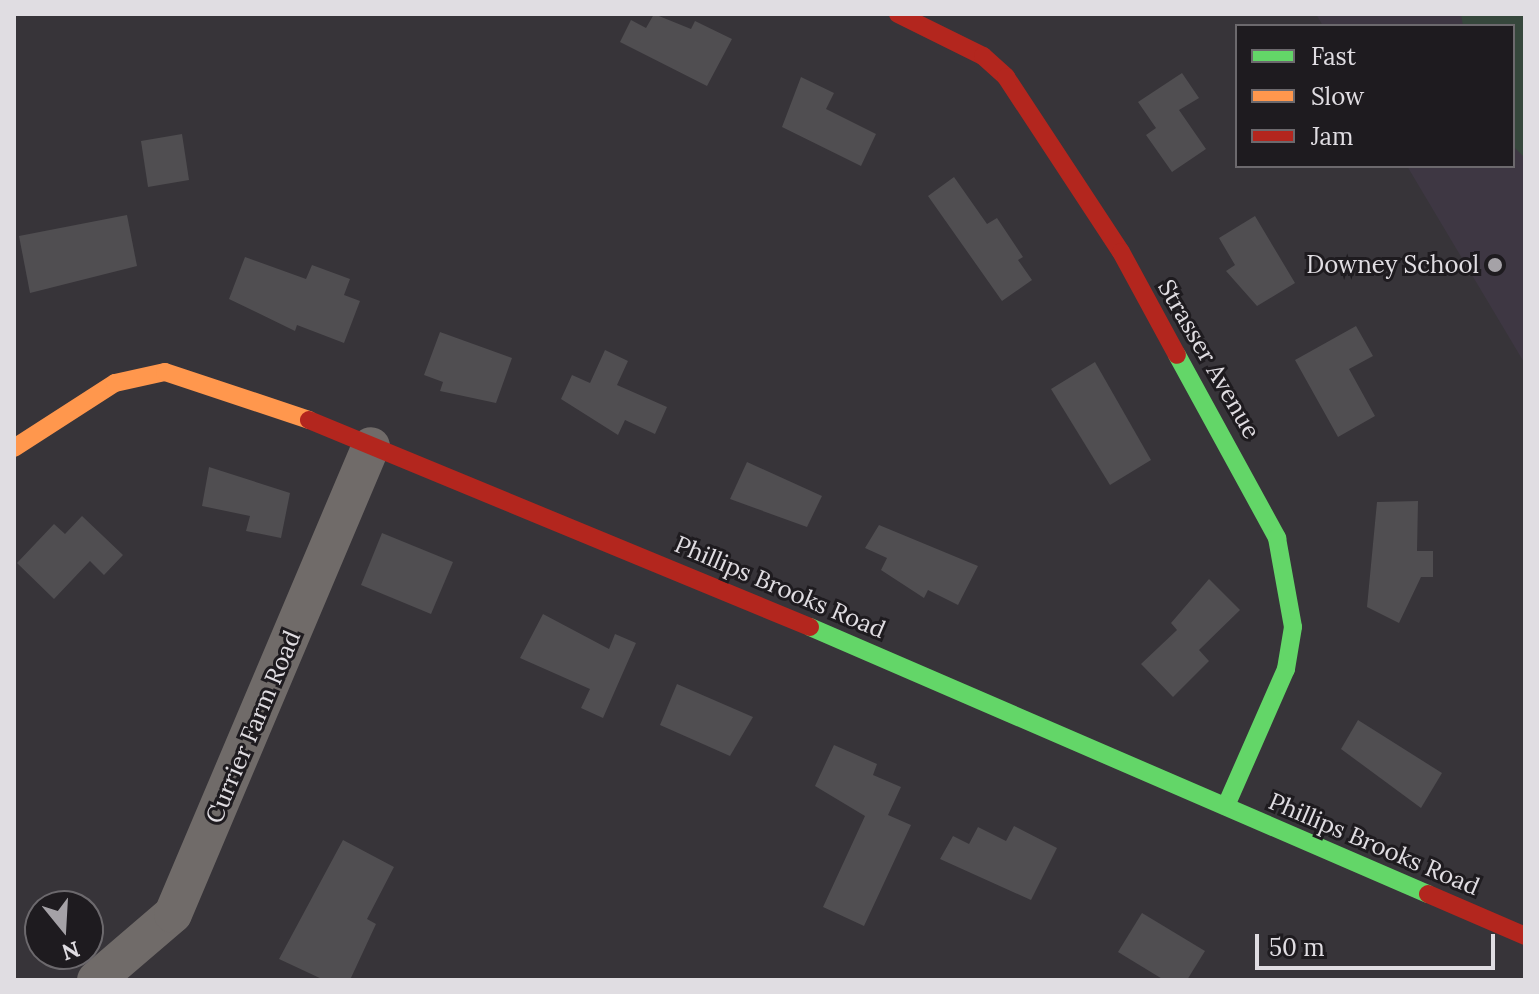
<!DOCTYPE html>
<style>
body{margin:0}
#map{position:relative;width:1539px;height:994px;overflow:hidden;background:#373439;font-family:Lora,serif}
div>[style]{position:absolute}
.built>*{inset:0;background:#3e3743}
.green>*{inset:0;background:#36473c}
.building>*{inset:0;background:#504e51}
.street>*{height:38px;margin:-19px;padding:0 19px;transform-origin:19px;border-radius:19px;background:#706b69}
.fast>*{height:18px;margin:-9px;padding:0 9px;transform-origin:9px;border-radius:9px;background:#63d668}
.slow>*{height:18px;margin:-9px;padding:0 9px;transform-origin:9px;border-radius:9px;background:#ff974d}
.jam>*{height:18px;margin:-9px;padding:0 9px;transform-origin:9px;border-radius:9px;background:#b3261e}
.dots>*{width:22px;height:22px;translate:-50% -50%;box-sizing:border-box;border:4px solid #1e1b1f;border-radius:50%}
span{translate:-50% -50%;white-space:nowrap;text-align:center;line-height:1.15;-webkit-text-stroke:6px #1e1b1f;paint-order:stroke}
.poi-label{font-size:24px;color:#e0dde2}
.right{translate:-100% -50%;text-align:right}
.street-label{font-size:24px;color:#e0dde2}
.frame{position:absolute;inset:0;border:16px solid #e0dde2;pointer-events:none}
.legend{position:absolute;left:1235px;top:24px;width:280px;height:144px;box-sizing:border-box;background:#1e1b1f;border:2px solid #6c696d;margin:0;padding:10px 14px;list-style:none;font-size:24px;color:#e0dde2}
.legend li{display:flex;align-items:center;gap:16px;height:40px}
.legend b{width:40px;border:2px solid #6c696d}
.north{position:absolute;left:24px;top:890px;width:80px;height:80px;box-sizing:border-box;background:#1e1b1f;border:2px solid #6c696d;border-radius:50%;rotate:162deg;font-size:22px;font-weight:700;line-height:32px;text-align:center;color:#e0dde2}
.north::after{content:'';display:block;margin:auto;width:28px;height:36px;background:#a5a2a7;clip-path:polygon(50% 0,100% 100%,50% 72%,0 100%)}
.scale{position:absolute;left:1255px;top:934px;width:240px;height:36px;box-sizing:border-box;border:4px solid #e0dde2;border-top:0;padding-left:10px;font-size:24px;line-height:28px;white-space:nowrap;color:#e0dde2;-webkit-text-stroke:6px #1e1b1f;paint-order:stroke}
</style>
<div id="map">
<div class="built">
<div style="clip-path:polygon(1316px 14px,1525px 14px,1525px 364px,1407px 166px,1513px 166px,1513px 26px,1323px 26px)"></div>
</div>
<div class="green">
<div style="clip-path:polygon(1461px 14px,1525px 14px,1525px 158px,1513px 146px,1513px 26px,1463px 26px)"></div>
</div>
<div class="building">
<div style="clip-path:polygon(654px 14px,691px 29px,695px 21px,732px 39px,707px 86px,620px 42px,631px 20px,646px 28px)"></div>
<div style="clip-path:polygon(1182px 73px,1199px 98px,1179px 110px,1206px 149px,1172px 172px,1146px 135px,1156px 128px,1138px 102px)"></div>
<div style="clip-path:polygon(801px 77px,834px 93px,826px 109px,876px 134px,861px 166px,782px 127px)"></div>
<div style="clip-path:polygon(182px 134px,189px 180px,148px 187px,141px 141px)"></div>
<div style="clip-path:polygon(954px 177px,987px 224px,997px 218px,1023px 257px,1018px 260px,1032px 280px,1002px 301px,928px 196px)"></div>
<div style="clip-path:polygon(127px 215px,137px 266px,30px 293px,19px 236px)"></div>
<div style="clip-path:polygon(1255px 216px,1295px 283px,1257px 306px,1226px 271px,1235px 265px,1219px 238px)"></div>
<div style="clip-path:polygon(245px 257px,306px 279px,312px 265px,350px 279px,344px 295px,360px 301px,344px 343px,297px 325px,295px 331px,229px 299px)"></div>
<div style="clip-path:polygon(1356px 326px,1373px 356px,1349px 369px,1375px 416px,1338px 437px,1295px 360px)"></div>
<div style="clip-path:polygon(440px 332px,512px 358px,496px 403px,440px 391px,443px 382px,424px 375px)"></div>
<div style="clip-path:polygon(605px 350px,628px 361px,617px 385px,667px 407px,655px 434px,625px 420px,618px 435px,561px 399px,572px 375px,590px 383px)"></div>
<div style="clip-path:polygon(1095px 362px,1151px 460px,1110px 485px,1051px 389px)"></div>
<div style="clip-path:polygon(747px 462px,822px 496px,807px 527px,730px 499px)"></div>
<div style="clip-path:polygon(209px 467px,290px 493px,281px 538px,246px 531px,250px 516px,202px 506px)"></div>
<div style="clip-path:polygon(1418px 501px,1417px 551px,1433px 551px,1433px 577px,1421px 577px,1399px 623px,1367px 607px,1377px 502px)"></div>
<div style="clip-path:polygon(82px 516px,123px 555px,104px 575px,90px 561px,54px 599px,17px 563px,54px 524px,65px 534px)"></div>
<div style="clip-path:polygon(879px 525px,978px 566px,958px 605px,928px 590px,924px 598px,881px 570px,887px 558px,865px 548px)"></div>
<div style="clip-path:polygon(382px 533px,453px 562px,431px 614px,361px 585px)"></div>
<div style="clip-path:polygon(1209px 579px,1240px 610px,1199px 650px,1209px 661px,1173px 697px,1141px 664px,1177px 630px,1171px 623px)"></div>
<div style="clip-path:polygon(543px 614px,609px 649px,615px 634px,636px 643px,603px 718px,581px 708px,590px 689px,520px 658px)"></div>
<div style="clip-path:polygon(677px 684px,753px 717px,730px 756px,660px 725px)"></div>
<div style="clip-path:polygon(1358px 720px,1442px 773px,1421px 808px,1341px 749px)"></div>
<div style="clip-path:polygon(834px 745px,877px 764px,873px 775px,901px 787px,888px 815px,911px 825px,864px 926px,823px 907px,865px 816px,815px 786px)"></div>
<div style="clip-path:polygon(1014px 826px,1057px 848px,1031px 900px,940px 859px,953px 836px,969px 844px,978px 827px,1006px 841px)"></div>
<div style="clip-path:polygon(343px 840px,394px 867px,367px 919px,376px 924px,350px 980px,324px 980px,279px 959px)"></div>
<div style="clip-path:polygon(1142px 913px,1205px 951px,1187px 980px,1164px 980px,1118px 952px)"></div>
</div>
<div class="street">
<div style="left:96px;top:980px;width:101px;rotate:-40.6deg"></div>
<div style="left:173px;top:914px;width:508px;rotate:-67.07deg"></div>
</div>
<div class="fast">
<div style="left:1177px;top:355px;width:209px;rotate:61.3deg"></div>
<div style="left:1277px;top:538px;width:90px;rotate:79.8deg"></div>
<div style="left:1293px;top:627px;width:43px;rotate:99.5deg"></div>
<div style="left:1286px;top:669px;width:150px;rotate:113.7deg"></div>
<div style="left:810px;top:627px;width:673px;rotate:23.37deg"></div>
</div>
<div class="slow">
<div style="left:14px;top:448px;width:120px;rotate:-32.8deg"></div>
<div style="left:115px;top:383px;width:51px;rotate:-12.4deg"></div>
<div style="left:165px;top:372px;width:152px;rotate:18.4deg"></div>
</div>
<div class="jam">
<div style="left:898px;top:14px;width:95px;rotate:26.3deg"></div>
<div style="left:983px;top:56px;width:31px;rotate:42deg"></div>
<div style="left:1006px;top:77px;width:209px;rotate:56.7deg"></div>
<div style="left:1121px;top:252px;width:117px;rotate:61.5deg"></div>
<div style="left:309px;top:420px;width:542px;rotate:22.45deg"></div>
<div style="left:1428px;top:894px;width:106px;rotate:23.4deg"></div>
</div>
<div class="dots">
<div style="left:1495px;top:265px;background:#a5a2a7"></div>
</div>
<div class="poi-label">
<span class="right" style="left:1479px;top:265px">Downey School</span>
</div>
<div class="street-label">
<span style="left:1209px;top:359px;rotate:60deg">Strasser Avenue</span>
<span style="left:780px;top:587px;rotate:23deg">Phillips Brooks Road</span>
<span style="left:253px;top:727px;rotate:-67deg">Currier Farm Road</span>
<span style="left:1374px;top:844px;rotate:23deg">Phillips Brooks Road</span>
</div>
<div class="frame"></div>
<ul class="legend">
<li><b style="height:10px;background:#63d668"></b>Fast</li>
<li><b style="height:10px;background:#ff974d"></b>Slow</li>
<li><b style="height:10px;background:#b3261e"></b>Jam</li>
</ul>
<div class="north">N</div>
<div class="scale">50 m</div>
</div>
